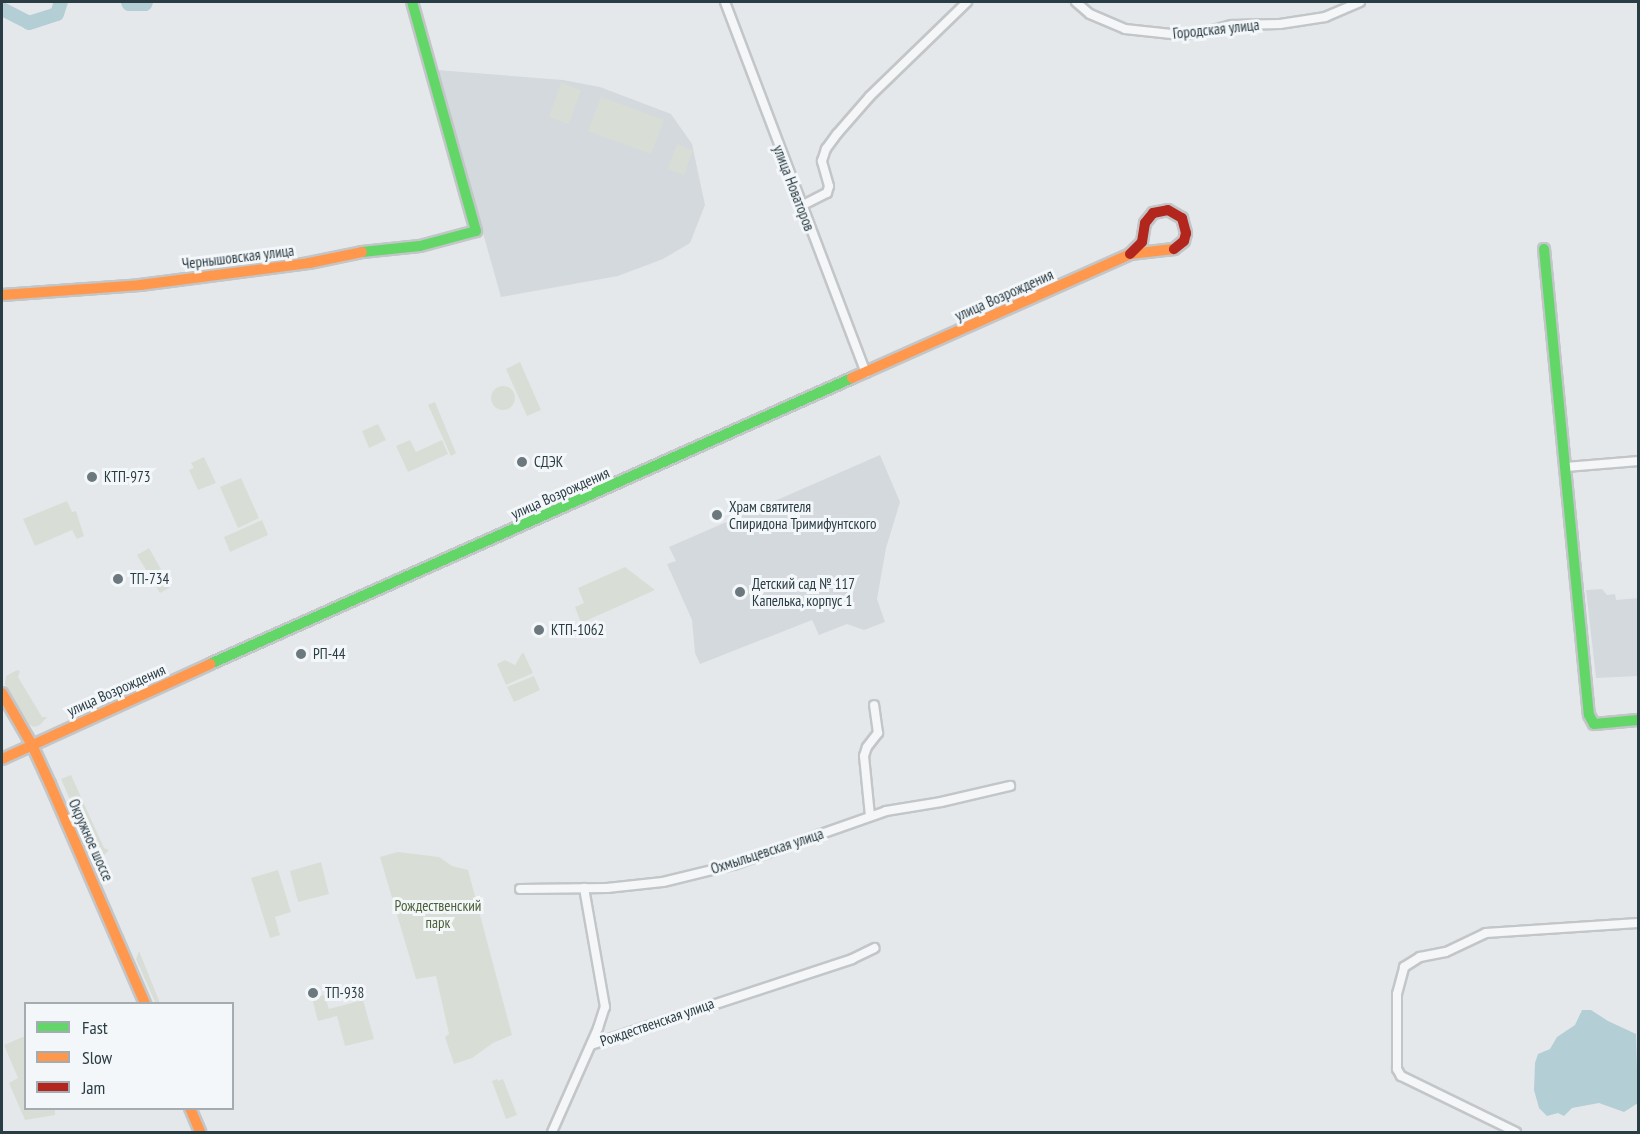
<!DOCTYPE html>
<meta charset="utf-8">
<style>
body{margin:0}
#map{position:relative;width:1640px;height:1134px;overflow:hidden;background:#e5e8ea;font-family:"PT Sans Narrow",sans-serif}
div>[style]{position:absolute}
.built>*{inset:0;background:#d3d9dd}
.green>*{inset:0;background:#d8ded5}
.round{border-radius:50%}
.water>*{inset:0;background:#b3ced5}
.river>*{height:14px;margin:-7px;padding:0 7px;transform-origin:7px;border-radius:7px;background:#b3ced5}
.roads{filter:drop-shadow(2px 0 #c3c6c8) drop-shadow(-2px 0 #c3c6c8) drop-shadow(0 2px #c3c6c8) drop-shadow(0 -2px #c3c6c8)}
.street>*{height:8px;margin:-4px;padding:0 4px;transform-origin:4px;border-radius:4px;background:#f4f6f7}
.fast>*{height:10px;margin:-5px;padding:0 5px;transform-origin:5px;border-radius:5px;background:#63d668}
.slow>*{height:10px;margin:-5px;padding:0 5px;transform-origin:5px;border-radius:5px;background:#ff974d}
.jam>*{height:10px;margin:-5px;padding:0 5px;transform-origin:5px;border-radius:5px;background:#b3261e}
.dots>*{width:16px;height:16px;translate:-50% -50%;box-sizing:border-box;border:3px solid #f3f7f9;border-radius:50%}
span{translate:-50% -50%;white-space:nowrap;text-align:center;line-height:1.15;-webkit-text-stroke:6px #f3f7f9;paint-order:stroke}
.street-label{font-size:15px;color:#2a3c44}
.poi-label{font-size:15px;color:#2a3c44}
.left{translate:0 -50%;text-align:left}
.park-label{font-size:15px;color:#4c6037}
.frame{position:absolute;inset:0;border:3px solid #2a3c44;pointer-events:none}
.legend{position:absolute;left:24px;top:1002px;width:210px;height:108px;box-sizing:border-box;background:#f3f7f9;border:2px solid #a3acb1;margin:0;padding:8px 10px;list-style:none;font-size:18px;color:#2a3c44}
.legend li{display:flex;align-items:center;gap:12px;height:30px}
.legend b{width:30px;border:2px solid #a3acb1}
</style>
<div id="map">
<div class="built">
<div style="clip-path:polygon(437px 70px,563px 80px,600px 87px,671px 114px,692px 144px,705px 205px,690px 243px,663px 259px,618px 276px,501px 297px)"></div>
<div style="clip-path:polygon(880px 455px,900px 502px,886px 548px,877px 599px,885px 622px,864px 630px,847px 624px,819px 635px,812px 620px,700px 664px,695px 653px,692px 620px,667px 564px,676px 561px,669px 547px)"></div>
<div style="clip-path:polygon(1602px 589px,1607px 595px,1615px 594px,1616px 600px,1638px 598px,1638px 676px,1596px 678px,1586px 590px)"></div>
</div>
<div class="green">
<div style="clip-path:polygon(561px 83px,581px 90px,569px 124px,549px 117px)"></div>
<div style="clip-path:polygon(601px 97px,664px 120px,651px 154px,588px 131px)"></div>
<div style="clip-path:polygon(677px 144px,693px 150px,684px 175px,668px 169px)"></div>
<div style="clip-path:polygon(520px 362px,541px 410px,527px 416px,506px 369px)"></div>
<div class="round" style="left:491px;top:386px;width:24px;height:24px"></div>
<div style="clip-path:polygon(435px 402px,456px 453px,451px 456px,428px 405px)"></div>
<div style="clip-path:polygon(378px 424px,386px 440px,369px 448px,362px 431px)"></div>
<div style="clip-path:polygon(410px 440px,416px 452px,442px 440px,448px 454px,408px 472px,396px 446px)"></div>
<div style="clip-path:polygon(204px 457px,216px 483px,198px 490px,189px 470px,194px 468px,191px 463px)"></div>
<div style="clip-path:polygon(241px 478px,259px 518px,238px 528px,220px 487px)"></div>
<div style="clip-path:polygon(67px 501px,72px 512px,76px 511px,84px 536px,77px 539px,72px 530px,35px 546px,23px 519px)"></div>
<div style="clip-path:polygon(262px 520px,268px 535px,230px 552px,224px 537px)"></div>
<div style="clip-path:polygon(149px 548px,171px 587px,160px 593px,137px 555px)"></div>
<div style="clip-path:polygon(625px 567px,655px 590px,581px 623px,575px 607px,584px 603px,578px 588px)"></div>
<div style="clip-path:polygon(523px 652px,533px 673px,506px 685px,497px 664px,505px 660px,515px 665px)"></div>
<div style="clip-path:polygon(17px 670px,20px 671px,18px 677px,42px 717px,47px 717px,40px 725px,34px 727px,28px 724px,5px 684px,6px 676px)"></div>
<div style="clip-path:polygon(534px 676px,540px 690px,514px 702px,507px 687px)"></div>
<div style="clip-path:polygon(71px 775px,104px 848px,109px 850px,104px 855px,95px 857px,61px 779px)"></div>
<div style="clip-path:polygon(398px 852px,439px 857px,452px 866px,468px 870px,512px 1035px,493px 1043px,472px 1058px,454px 1064px,445px 1037px,449px 1034px,436px 976px,416px 979px,380px 857px)"></div>
<div style="clip-path:polygon(321px 862px,329px 894px,298px 902px,290px 871px)"></div>
<div style="clip-path:polygon(278px 870px,291px 912px,275px 917px,280px 935px,270px 938px,251px 878px)"></div>
<div style="clip-path:polygon(139px 951px,160px 1003px,155px 1002px,136px 959px)"></div>
<div style="clip-path:polygon(324px 995px,329px 1009px,363px 1000px,374px 1039px,345px 1046px,337px 1016px,318px 1021px,312px 998px)"></div>
<div style="clip-path:polygon(25px 1036px,26px 1108px,55px 1109px,55px 1115px,25px 1120px,9px 1083px,18px 1078px,4px 1045px)"></div>
<div style="clip-path:polygon(497px 1079px,498px 1081px,503px 1079px,517px 1115px,506px 1119px,492px 1081px)"></div>
</div>
<div class="water">
<div style="clip-path:polygon(1582px 1010px,1591px 1010px,1608px 1021px,1636px 1034px,1638px 1103px,1624px 1112px,1599px 1103px,1572px 1108px,1564px 1116px,1558px 1113px,1547px 1116px,1539px 1108px,1534px 1090px,1535px 1063px,1538px 1054px,1550px 1049px,1557px 1037px,1575px 1025px)"></div>
</div>
<div class="river">
<div style="left:128px;top:2px;width:2px;rotate:63deg"></div>
<div style="left:129px;top:4px;width:16px"></div>
<div style="left:145px;top:4px;width:2px;rotate:-63deg"></div>
<div style="left:2px;top:9px;width:30px;rotate:27deg"></div>
<div style="left:29px;top:23px;width:29px;rotate:-18deg"></div>
<div style="left:57px;top:14px;width:13px;rotate:-72deg"></div>
</div>
<div class="roads">
<div class="street">
<div style="left:725px;top:2px;width:397px;rotate:69.2deg"></div>
<div style="left:1076px;top:2px;width:18px;rotate:41deg"></div>
<div style="left:1090px;top:14px;width:38px;rotate:23deg"></div>
<div style="left:1125px;top:29px;width:56px;rotate:6.1deg"></div>
<div style="left:1181px;top:35px;width:24px;rotate:-7deg"></div>
<div style="left:1205px;top:32px;width:28px;rotate:-15deg"></div>
<div style="left:1232px;top:25px;width:48px;rotate:-1.2deg"></div>
<div style="left:1280px;top:24px;width:46px;rotate:-8.8deg"></div>
<div style="left:1325px;top:17px;width:38px;rotate:-23deg"></div>
<div style="left:801px;top:206px;width:29px;rotate:-27deg"></div>
<div style="left:827px;top:193px;width:7px;rotate:-74deg"></div>
<div style="left:829px;top:186px;width:26px;rotate:-106deg"></div>
<div style="left:822px;top:161px;width:13px;rotate:-72deg"></div>
<div style="left:826px;top:149px;width:19px;rotate:-54deg"></div>
<div style="left:837px;top:134px;width:50px;rotate:-49deg"></div>
<div style="left:870px;top:96px;width:135px;rotate:-44.1deg"></div>
<div style="left:1567px;top:467px;width:71px;rotate:-4.8deg"></div>
<div style="left:870px;top:816px;width:60px;rotate:-95.7deg"></div>
<div style="left:864px;top:756px;width:9px;rotate:-72deg"></div>
<div style="left:867px;top:747px;width:18px;rotate:-52deg"></div>
<div style="left:878px;top:733px;width:28px;rotate:-98deg"></div>
<div style="left:520px;top:889px;width:87px;rotate:-0.7deg"></div>
<div style="left:607px;top:888px;width:56px;rotate:-6.1deg"></div>
<div style="left:663px;top:882px;width:72px;rotate:-13.7deg"></div>
<div style="left:733px;top:865px;width:162px;rotate:-19.4deg"></div>
<div style="left:886px;top:811px;width:56px;rotate:-9.3deg"></div>
<div style="left:941px;top:802px;width:71px;rotate:-13.1deg"></div>
<div style="left:591px;top:1045px;width:275px;rotate:-18.2deg"></div>
<div style="left:852px;top:959px;width:25px;rotate:-26deg"></div>
<div style="left:552px;top:1132px;width:114px;rotate:-66.1deg"></div>
<div style="left:598px;top:1028px;width:22px;rotate:-72deg"></div>
<div style="left:605px;top:1007px;width:121px;rotate:-100deg"></div>
<div style="left:1516px;top:1132px;width:128px;rotate:-154deg"></div>
<div style="left:1401px;top:1076px;width:8px;rotate:-120deg"></div>
<div style="left:1397px;top:1069px;width:75px;rotate:-90deg"></div>
<div style="left:1397px;top:994px;width:28px;rotate:-75deg"></div>
<div style="left:1404px;top:967px;width:19px;rotate:-32deg"></div>
<div style="left:1420px;top:957px;width:26px;rotate:-11deg"></div>
<div style="left:1446px;top:952px;width:44px;rotate:-25.4deg"></div>
<div style="left:1486px;top:933px;width:152px;rotate:-3.8deg"></div>
</div>
<div class="fast">
<div style="left:1544px;top:249px;width:468px;rotate:84.5deg"></div>
<div style="left:1589px;top:715px;width:10px;rotate:61deg"></div>
<div style="left:1594px;top:724px;width:44px;rotate:-5.2deg"></div>
<div style="left:362px;top:252px;width:58px;rotate:-5.9deg"></div>
<div style="left:420px;top:246px;width:58px;rotate:-15deg"></div>
<div style="left:476px;top:231px;width:238px;rotate:-105.6deg"></div>
<div style="left:210px;top:664px;width:703px;rotate:-24.01deg"></div>
</div>
<div class="slow">
<div style="left:2px;top:295px;width:138px;rotate:-4.1deg"></div>
<div style="left:140px;top:285px;width:170px;rotate:-7.4deg"></div>
<div style="left:309px;top:263px;width:54px;rotate:-11.7deg"></div>
<div style="left:852px;top:378px;width:304px;rotate:-24deg"></div>
<div style="left:1130px;top:254px;width:44px;rotate:-6.5deg"></div>
<div style="left:2px;top:693px;width:60px;rotate:60deg"></div>
<div style="left:32px;top:745px;width:43px;rotate:65.2deg"></div>
<div style="left:50px;top:784px;width:240px;rotate:66.6deg"></div>
<div style="left:2px;top:759px;width:229px;rotate:-24.5deg"></div>
<div style="left:190px;top:1108px;width:26px;rotate:67deg"></div>
</div>
<div class="jam">
<div style="left:1130px;top:254px;width:17px;rotate:-45deg"></div>
<div style="left:1142px;top:242px;width:19px;rotate:-81deg"></div>
<div style="left:1145px;top:223px;width:13px;rotate:-51deg"></div>
<div style="left:1153px;top:213px;width:15px;rotate:-11deg"></div>
<div style="left:1168px;top:210px;width:16px;rotate:30deg"></div>
<div style="left:1182px;top:218px;width:16px;rotate:75deg"></div>
<div style="left:1186px;top:233px;width:8px;rotate:104deg"></div>
<div style="left:1184px;top:241px;width:13px;rotate:141deg"></div>
</div>
</div>
<div class="dots">
<div style="left:522px;top:462px;background:#6b787e"></div>
<div style="left:92px;top:477px;background:#6b787e"></div>
<div style="left:717px;top:515px;background:#6b787e"></div>
<div style="left:118px;top:579px;background:#6b787e"></div>
<div style="left:740px;top:592px;background:#6b787e"></div>
<div style="left:539px;top:630px;background:#6b787e"></div>
<div style="left:301px;top:654px;background:#6b787e"></div>
<div style="left:313px;top:993px;background:#6b787e"></div>
</div>
<div class="street-label">
<span style="left:1216px;top:29px;rotate:-6deg">Городская улица</span>
<span style="left:794px;top:188px;rotate:69deg">улица Новаторов</span>
<span style="left:238px;top:257px;rotate:-7deg">Чернышовская улица</span>
<span style="left:1004px;top:295px;rotate:-24deg">улица Возрождения</span>
<span style="left:560px;top:493px;rotate:-24deg">улица Возрождения</span>
<span style="left:116px;top:690px;rotate:-24deg">улица Возрождения</span>
<span style="left:91px;top:840px;rotate:66deg">Окружное шоссе</span>
<span style="left:767px;top:851px;rotate:-18deg">Охмыльцевская улица</span>
<span style="left:657px;top:1022px;rotate:-19deg">Рождественская улица</span>
</div>
<div class="poi-label">
<span class="left" style="left:534px;top:462px">СДЭК</span>
<span class="left" style="left:104px;top:477px">КТП-973</span>
<span class="left" style="left:729px;top:515px">Храм святителя<br>Спиридона Тримифунтского</span>
<span class="left" style="left:130px;top:579px">ТП-734</span>
<span class="left" style="left:752px;top:592px">Детский сад № 117<br>Капелька, корпус 1</span>
<span class="left" style="left:551px;top:630px">КТП-1062</span>
<span class="left" style="left:313px;top:654px">РП-44</span>
<span class="left" style="left:325px;top:993px">ТП-938</span>
</div>
<div class="park-label">
<span style="left:438px;top:914px">Рождественский<br>парк</span>
</div>
<div class="frame"></div>
<ul class="legend">
<li><b style="height:8px;background:#63d668"></b>Fast</li>
<li><b style="height:8px;background:#ff974d"></b>Slow</li>
<li><b style="height:8px;background:#b3261e"></b>Jam</li>
</ul>
</div>
